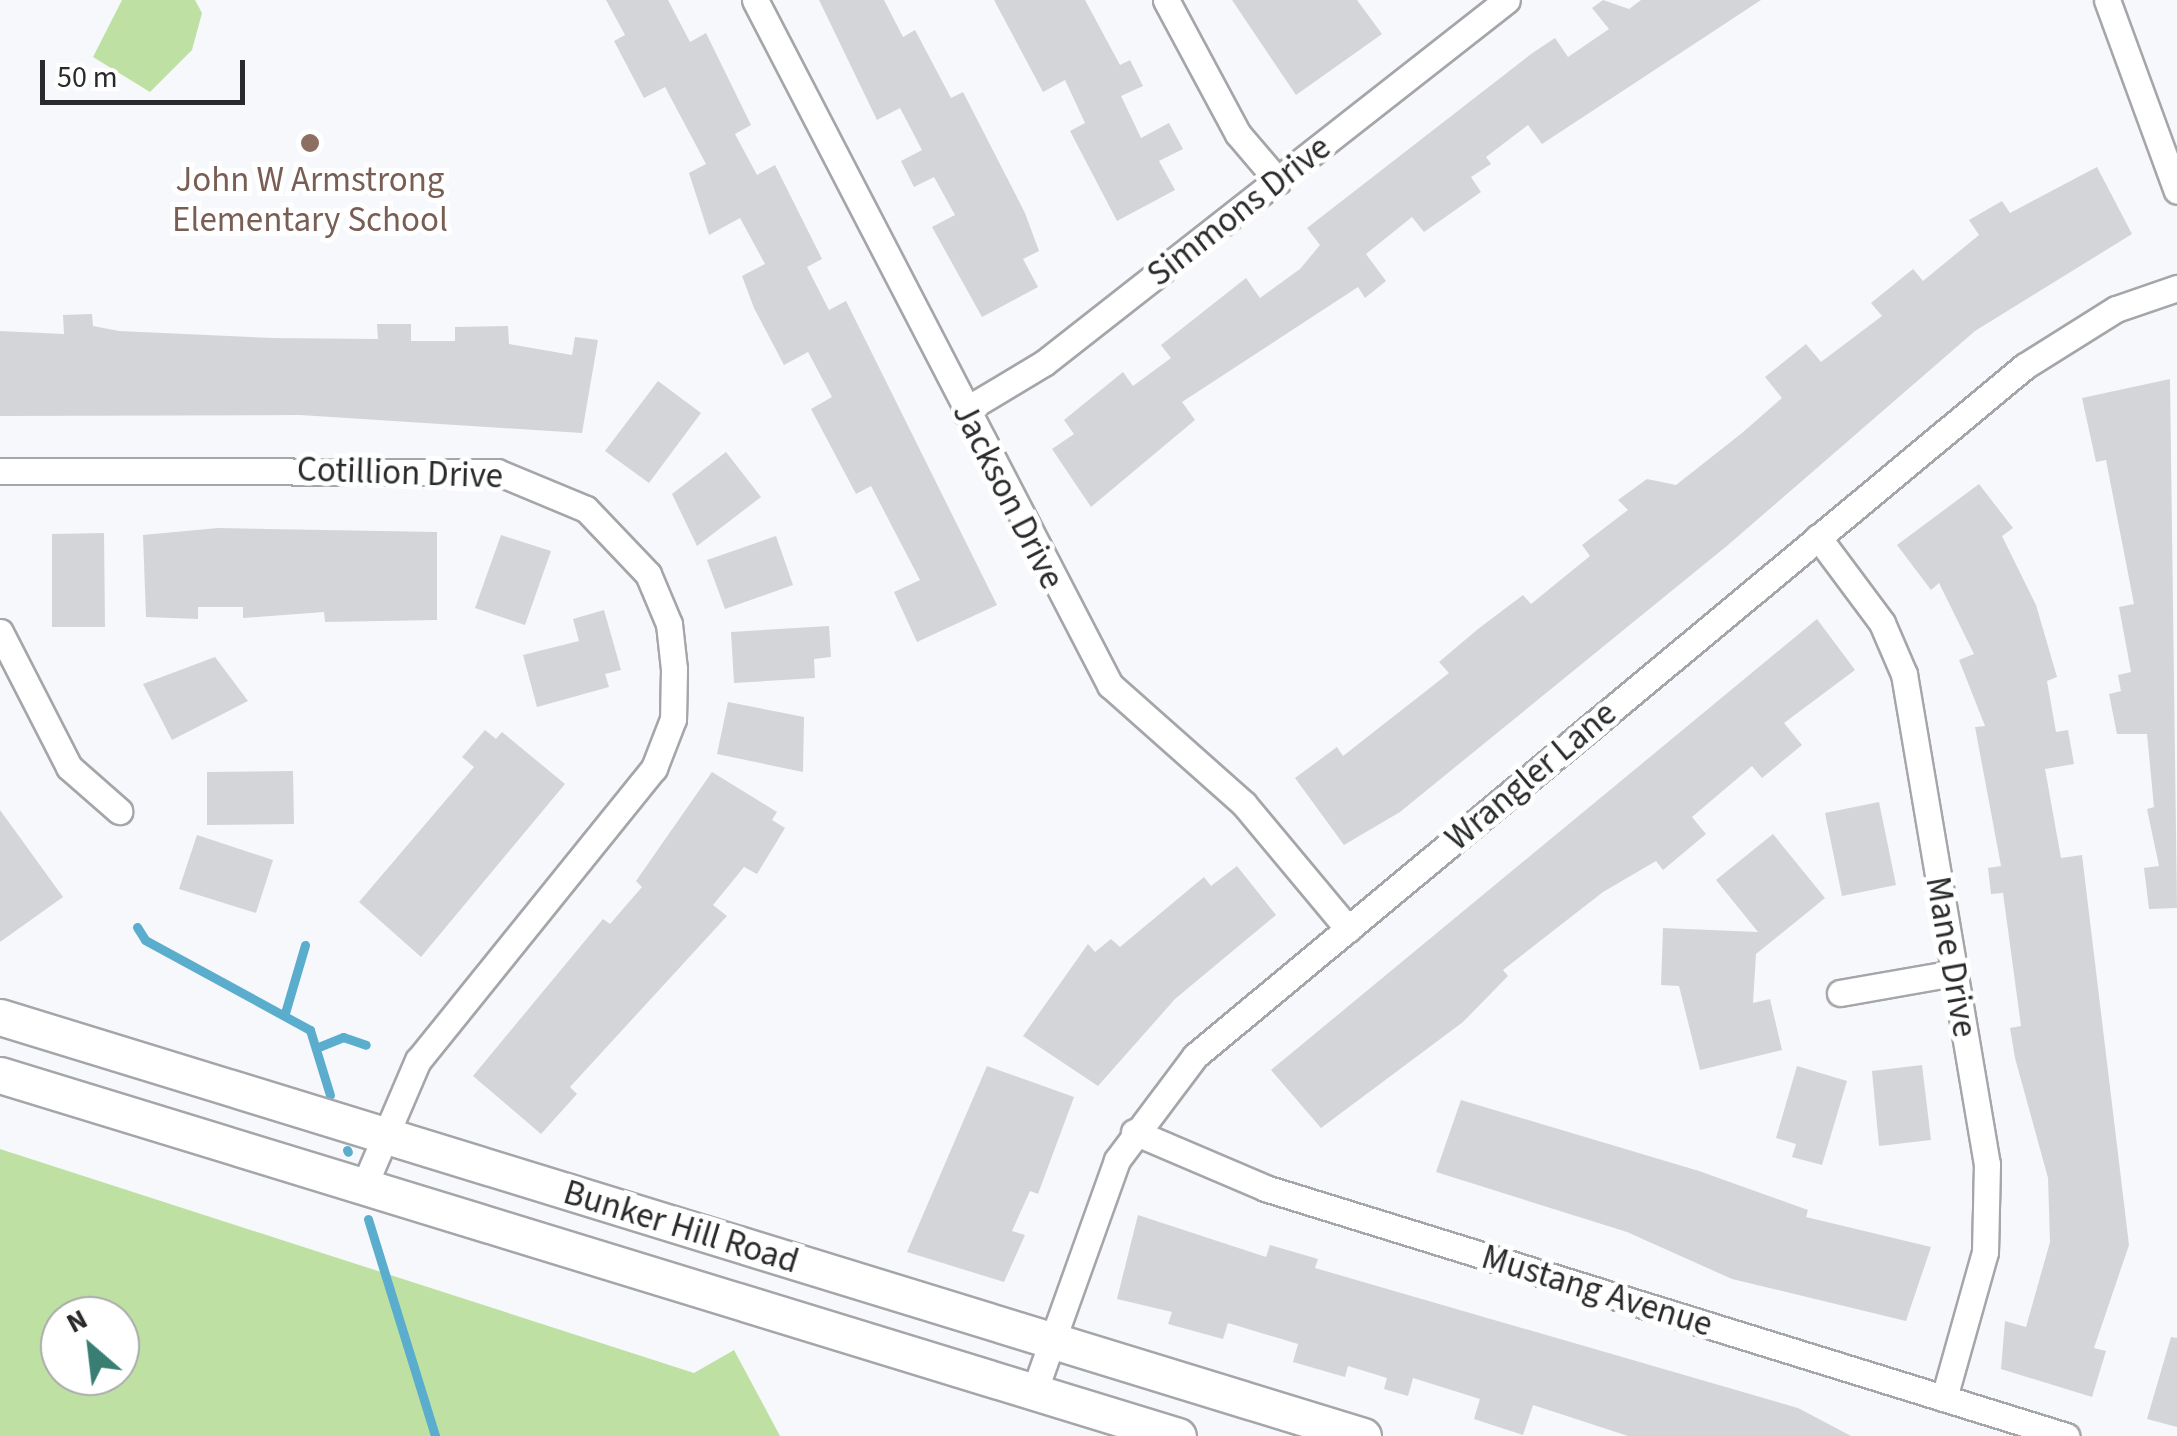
<!DOCTYPE html>
<style>
body{margin:0}
#map{position:relative;width:2177px;height:1436px;overflow:hidden;background:#f7f8fb;font-family:"Source Sans 3",sans-serif}
div>[style]{position:absolute}
.green>*{inset:0;background:#bee1a3}
.stream>*{height:9px;margin:-4.5px;padding:0 4.5px;transform-origin:4.5px;border-radius:4.5px;background:#5aadcc}
.building>*{inset:0;background:#d4d5d8}
.roads{filter:drop-shadow(2px 0 #a5a6a9) drop-shadow(-2px 0 #a5a6a9) drop-shadow(0 2px #a5a6a9) drop-shadow(0 -2px #a5a6a9)}
.minor>*{height:25px;margin:-12.5px;padding:0 12.5px;transform-origin:12.5px;border-radius:12.5px;background:#fff}
.secondary>*{height:35px;margin:-17.5px;padding:0 17.5px;transform-origin:17.5px;border-radius:17.5px;background:#fff}
.dots>*{width:28px;height:28px;translate:-50% -50%;box-sizing:border-box;border:5px solid #fff;border-radius:50%}
span{translate:-50% -50%;white-space:nowrap;text-align:center;line-height:1.15;-webkit-text-stroke:10px #fff;paint-order:stroke}
.education-label{font-size:35px;color:#785e54}
.street-label{font-size:35px;color:#292a2b}
.north{position:absolute;left:40px;top:1296px;width:100px;height:100px;box-sizing:border-box;background:#fff;border:2px solid #a9aaaa;border-radius:50%;rotate:332deg;font-size:28px;font-weight:700;line-height:40px;text-align:center;color:#292a2b}
.north::after{content:'';display:block;margin:auto;width:35px;height:45px;background:#397e73;clip-path:polygon(50% 0,100% 100%,50% 72%,0 100%)}
.scale{position:absolute;left:40px;top:60px;width:205px;height:45px;box-sizing:border-box;border:5px solid #292a2b;border-top:0;padding-left:12px;font-size:30px;line-height:35px;white-space:nowrap;color:#292a2b;-webkit-text-stroke:8px #fff;paint-order:stroke}
</style>
<div id="map">
<div class="green">
<div style="clip-path:polygon(122px 0,195px 0,202px 13px,192px 50px,150px 92px,93px 57px)"></div>
<div style="clip-path:polygon(evenodd,0 1149px,694px 1373px,734px 1350px,780px 1436px,0 1436px,0 1149px,60px 1316px,120px 1316px,120px 1376px,60px 1376px,60px 1316px)"></div>
</div>
<div class="stream">
<div style="left:137px;top:927px;width:15px;rotate:58deg"></div>
<div style="left:145px;top:940px;width:188px;rotate:28.6deg"></div>
<div style="left:310px;top:1030px;width:68px;rotate:72.9deg"></div>
<div style="left:285px;top:1013px;width:71px;rotate:-73.6deg"></div>
<div style="left:321px;top:1046px;width:24px;rotate:-22deg"></div>
<div style="left:343px;top:1037px;width:24px;rotate:19deg"></div>
<div style="left:347px;top:1150px;width:2px;rotate:63deg"></div>
<div style="left:368px;top:1219px;width:227px;rotate:72.8deg"></div>
</div>
<div class="building">
<div style="clip-path:polygon(606px 0,668px 0,690px 42px,706px 33px,751px 125px,735px 134px,757px 175px,775px 165px,822px 259px,807px 267px,829px 310px,846px 301px,997px 605px,917px 642px,894px 592px,920px 580px,871px 486px,856px 494px,811px 409px,832px 397px,808px 352px,784px 365px,754px 308px,742px 276px,765px 264px,740px 218px,709px 235px,689px 173px,706px 164px,665px 87px,644px 98px,614px 41px,625px 35px)"></div>
<div style="clip-path:polygon(819px 0,884px 0,903px 37px,915px 30px,951px 98px,963px 92px,1025px 213px,1039px 251px,1023px 259px,1038px 287px,982px 317px,932px 227px,955px 215px,934px 177px,914px 187px,901px 161px,922px 150px,900px 108px,877px 120px)"></div>
<div style="clip-path:polygon(994px 0,1085px 0,1120px 65px,1130px 60px,1143px 86px,1121px 96px,1141px 138px,1169px 123px,1183px 149px,1159px 161px,1175px 190px,1117px 221px,1070px 131px,1085px 123px,1065px 80px,1043px 92px)"></div>
<div style="clip-path:polygon(1232px 0,1357px 0,1382px 34px,1296px 95px)"></div>
<div style="clip-path:polygon(1603px 0,1629px 9px,1641px 0,1761px 0,1542px 144px,1528px 125px,1486px 157px,1491px 164px,1471px 177px,1481px 192px,1424px 232px,1412px 217px,1366px 254px,1386px 281px,1365px 298px,1358px 287px,1182px 402px,1195px 420px,1091px 507px,1052px 449px,1074px 434px,1064px 420px,1123px 372px,1133px 386px,1171px 358px,1161px 345px,1246px 278px,1260px 298px,1300px 269px,1320px 245px,1307px 228px,1531px 54px,1555px 38px,1568px 57px,1609px 29px,1592px 8px)"></div>
<div style="clip-path:polygon(2097px 167px,2132px 234px,1975px 331px,1728px 545px,1400px 812px,1344px 845px,1295px 778px,1337px 747px,1343px 756px,1449px 673px,1439px 662px,1478px 629px,1523px 595px,1531px 604px,1590px 556px,1582px 545px,1628px 510px,1618px 500px,1647px 479px,1676px 485px,1742px 433px,1782px 398px,1765px 377px,1806px 344px,1821px 362px,1882px 316px,1871px 303px,1913px 269px,1923px 281px,1979px 235px,1969px 220px,2002px 201px,2010px 213px)"></div>
<div style="clip-path:polygon(92px 314px,93px 326px,119px 331px,273px 338px,378px 339px,377px 324px,411px 324px,411px 341px,455px 341px,455px 327px,508px 326px,509px 344px,572px 355px,575px 337px,598px 340px,582px 433px,300px 415px,0 416px,0 331px,64px 334px,63px 315px)"></div>
<div style="clip-path:polygon(2170px 379px,2177px 908px,2149px 909px,2144px 868px,2159px 866px,2147px 809px,2154px 807px,2147px 734px,2117px 734px,2109px 694px,2121px 691px,2118px 675px,2131px 672px,2119px 607px,2134px 604px,2106px 460px,2096px 462px,2082px 398px)"></div>
<div style="clip-path:polygon(658px 381px,701px 413px,649px 483px,605px 451px)"></div>
<div style="clip-path:polygon(726px 452px,761px 497px,697px 546px,672px 494px)"></div>
<div style="clip-path:polygon(1979px 484px,2013px 528px,2002px 536px,2036px 605px,2057px 677px,2047px 681px,2056px 732px,2068px 730px,2074px 764px,2045px 769px,2061px 858px,2082px 855px,2129px 1245px,2094px 1348px,2106px 1351px,2092px 1397px,2001px 1369px,2005px 1321px,2026px 1327px,2050px 1242px,2048px 1178px,2015px 1058px,2010px 1028px,2021px 1026px,2003px 893px,1991px 894px,1988px 868px,2001px 866px,1975px 727px,1985px 726px,1959px 660px,1974px 654px,1939px 583px,1931px 590px,1897px 545px)"></div>
<div style="clip-path:polygon(218px 528px,437px 532px,437px 620px,325px 622px,324px 612px,243px 618px,243px 607px,198px 607px,198px 619px,146px 617px,143px 535px)"></div>
<div style="clip-path:polygon(104px 533px,105px 627px,52px 627px,52px 534px)"></div>
<div style="clip-path:polygon(501px 535px,551px 551px,525px 625px,475px 608px)"></div>
<div style="clip-path:polygon(776px 536px,793px 585px,725px 609px,707px 560px)"></div>
<div style="clip-path:polygon(604px 610px,621px 670px,605px 674px,609px 687px,537px 707px,523px 655px,579px 641px,573px 619px)"></div>
<div style="clip-path:polygon(1817px 619px,1855px 670px,1784px 723px,1802px 745px,1762px 778px,1752px 766px,1692px 817px,1706px 834px,1663px 870px,1656px 861px,1603px 892px,1503px 970px,1508px 976px,1463px 1022px,1321px 1128px,1271px 1070px)"></div>
<div style="clip-path:polygon(829px 626px,831px 657px,814px 659px,815px 678px,734px 683px,731px 632px)"></div>
<div style="clip-path:polygon(215px 657px,248px 701px,172px 740px,143px 684px)"></div>
<div style="clip-path:polygon(728px 702px,804px 717px,803px 772px,717px 754px)"></div>
<div style="clip-path:polygon(485px 730px,496px 739px,502px 732px,565px 784px,421px 957px,359px 902px,474px 767px,462px 757px)"></div>
<div style="clip-path:polygon(293px 771px,294px 824px,207px 825px,207px 772px)"></div>
<div style="clip-path:polygon(712px 772px,777px 812px,772px 820px,785px 828px,757px 874px,744px 867px,713px 905px,727px 916px,570px 1087px,577px 1094px,541px 1134px,473px 1076px,603px 919px,610px 924px,642px 887px,636px 881px)"></div>
<div style="clip-path:polygon(1879px 802px,1896px 885px,1842px 896px,1825px 813px)"></div>
<div style="clip-path:polygon(0 810px,63px 897px,0 942px)"></div>
<div style="clip-path:polygon(1773px 834px,1825px 898px,1756px 954px,1753px 1003px,1770px 999px,1782px 1050px,1700px 1070px,1679px 986px,1661px 985px,1663px 928px,1758px 932px,1716px 880px)"></div>
<div style="clip-path:polygon(197px 835px,273px 860px,256px 913px,179px 889px)"></div>
<div style="clip-path:polygon(1237px 866px,1276px 915px,1175px 999px,1098px 1086px,1023px 1036px,1088px 944px,1095px 952px,1111px 939px,1120px 947px,1204px 877px,1211px 886px)"></div>
<div style="clip-path:polygon(1922px 1065px,1931px 1140px,1879px 1146px,1872px 1071px)"></div>
<div style="clip-path:polygon(987px 1066px,1074px 1097px,1038px 1194px,1030px 1191px,1012px 1231px,1025px 1235px,1004px 1282px,907px 1252px)"></div>
<div style="clip-path:polygon(1797px 1066px,1847px 1081px,1822px 1165px,1792px 1157px,1796px 1144px,1776px 1138px)"></div>
<div style="clip-path:polygon(1461px 1100px,1699px 1171px,1808px 1210px,1806px 1217px,1931px 1247px,1906px 1321px,1732px 1279px,1627px 1232px,1436px 1172px)"></div>
<div style="clip-path:polygon(1138px 1215px,1266px 1257px,1270px 1245px,1318px 1259px,1315px 1268px,1798px 1408px,1851px 1436px,1628px 1436px,1533px 1405px,1523px 1435px,1474px 1419px,1480px 1399px,1413px 1378px,1408px 1396px,1384px 1389px,1387px 1378px,1348px 1366px,1345px 1377px,1293px 1362px,1298px 1344px,1228px 1323px,1223px 1339px,1168px 1324px,1172px 1312px,1117px 1299px)"></div>
<div style="clip-path:polygon(2171px 1337px,2177px 1338px,2177px 1427px,2147px 1419px)"></div>
</div>
<div class="roads">
<div class="minor">
<div style="left:755px;top:0;width:772px;rotate:62.6deg"></div>
<div style="left:1110px;top:685px;width:179px;rotate:41.6deg"></div>
<div style="left:1244px;top:804px;width:163px;rotate:50.2deg"></div>
<div style="left:1166px;top:0;width:152px;rotate:61.8deg"></div>
<div style="left:1238px;top:134px;width:62px;rotate:49.6deg"></div>
<div style="left:2107px;top:0;width:203px;rotate:69.9deg"></div>
<div style="left:964px;top:411px;width:93px;rotate:-31deg"></div>
<div style="left:1044px;top:363px;width:588px;rotate:-38.1deg"></div>
<div style="left:0;top:471px;width:497px;rotate:0.1deg"></div>
<div style="left:497px;top:472px;width:96px;rotate:22.6deg"></div>
<div style="left:586px;top:509px;width:90px;rotate:46.4deg"></div>
<div style="left:648px;top:574px;width:54px;rotate:67.2deg"></div>
<div style="left:669px;top:624px;width:45px;rotate:83.7deg"></div>
<div style="left:674px;top:669px;width:50px;rotate:91.1deg"></div>
<div style="left:673px;top:719px;width:53px;rotate:111.2deg"></div>
<div style="left:654px;top:768px;width:375px;rotate:128.9deg"></div>
<div style="left:418px;top:1060px;width:137px;rotate:113.2deg"></div>
<div style="left:1818px;top:537px;width:107px;rotate:53.3deg"></div>
<div style="left:1882px;top:623px;width:56px;rotate:66.7deg"></div>
<div style="left:1904px;top:674px;width:497px;rotate:80.4deg"></div>
<div style="left:1987px;top:1164px;width:88px;rotate:91.3deg"></div>
<div style="left:1985px;top:1252px;width:152px;rotate:105.7deg"></div>
<div style="left:0;top:632px;width:152px;rotate:62.9deg"></div>
<div style="left:69px;top:767px;width:67px;rotate:41.3deg"></div>
<div style="left:1840px;top:993px;width:116px;rotate:-10deg"></div>
<div style="left:1134px;top:1132px;width:142px;rotate:23.1deg"></div>
<div style="left:1265px;top:1188px;width:839px;rotate:17.2deg"></div>
<div style="left:1034px;top:1392px;width:246px;rotate:-70.3deg"></div>
<div style="left:1117px;top:1160px;width:130px;rotate:-53.1deg"></div>
<div style="left:1195px;top:1056px;width:1079px;rotate:-39.74deg"></div>
<div style="left:2025px;top:366px;width:107px;rotate:-32.1deg"></div>
<div style="left:2116px;top:309px;width:65px;rotate:-19deg"></div>
</div>
<div class="secondary">
<div style="left:0;top:1017px;width:1426px;rotate:17.09deg"></div>
<div style="left:0;top:1075px;width:1232px;rotate:17.04deg"></div>
</div>
</div>
<div class="dots">
<div style="left:310px;top:143px;background:#8d6e63"></div>
</div>
<div class="education-label">
<span style="left:310px;top:200px">John W Armstrong<br>Elementary School</span>
</div>
<div class="street-label">
<span style="left:1239px;top:211px;rotate:-38deg">Simmons Drive</span>
<span style="left:400px;top:473px;rotate:2deg">Cotillion Drive</span>
<span style="left:1008px;top:496px;rotate:63deg">Jackson Drive</span>
<span style="left:1531px;top:776px;rotate:-40deg">Wrangler Lane</span>
<span style="left:1951px;top:957px;rotate:80deg">Mane Drive</span>
<span style="left:681px;top:1227px;rotate:17deg">Bunker Hill Road</span>
<span style="left:1597px;top:1291px;rotate:17deg">Mustang Avenue</span>
</div>
<div class="north">N</div>
<div class="scale">50 m</div>
</div>
